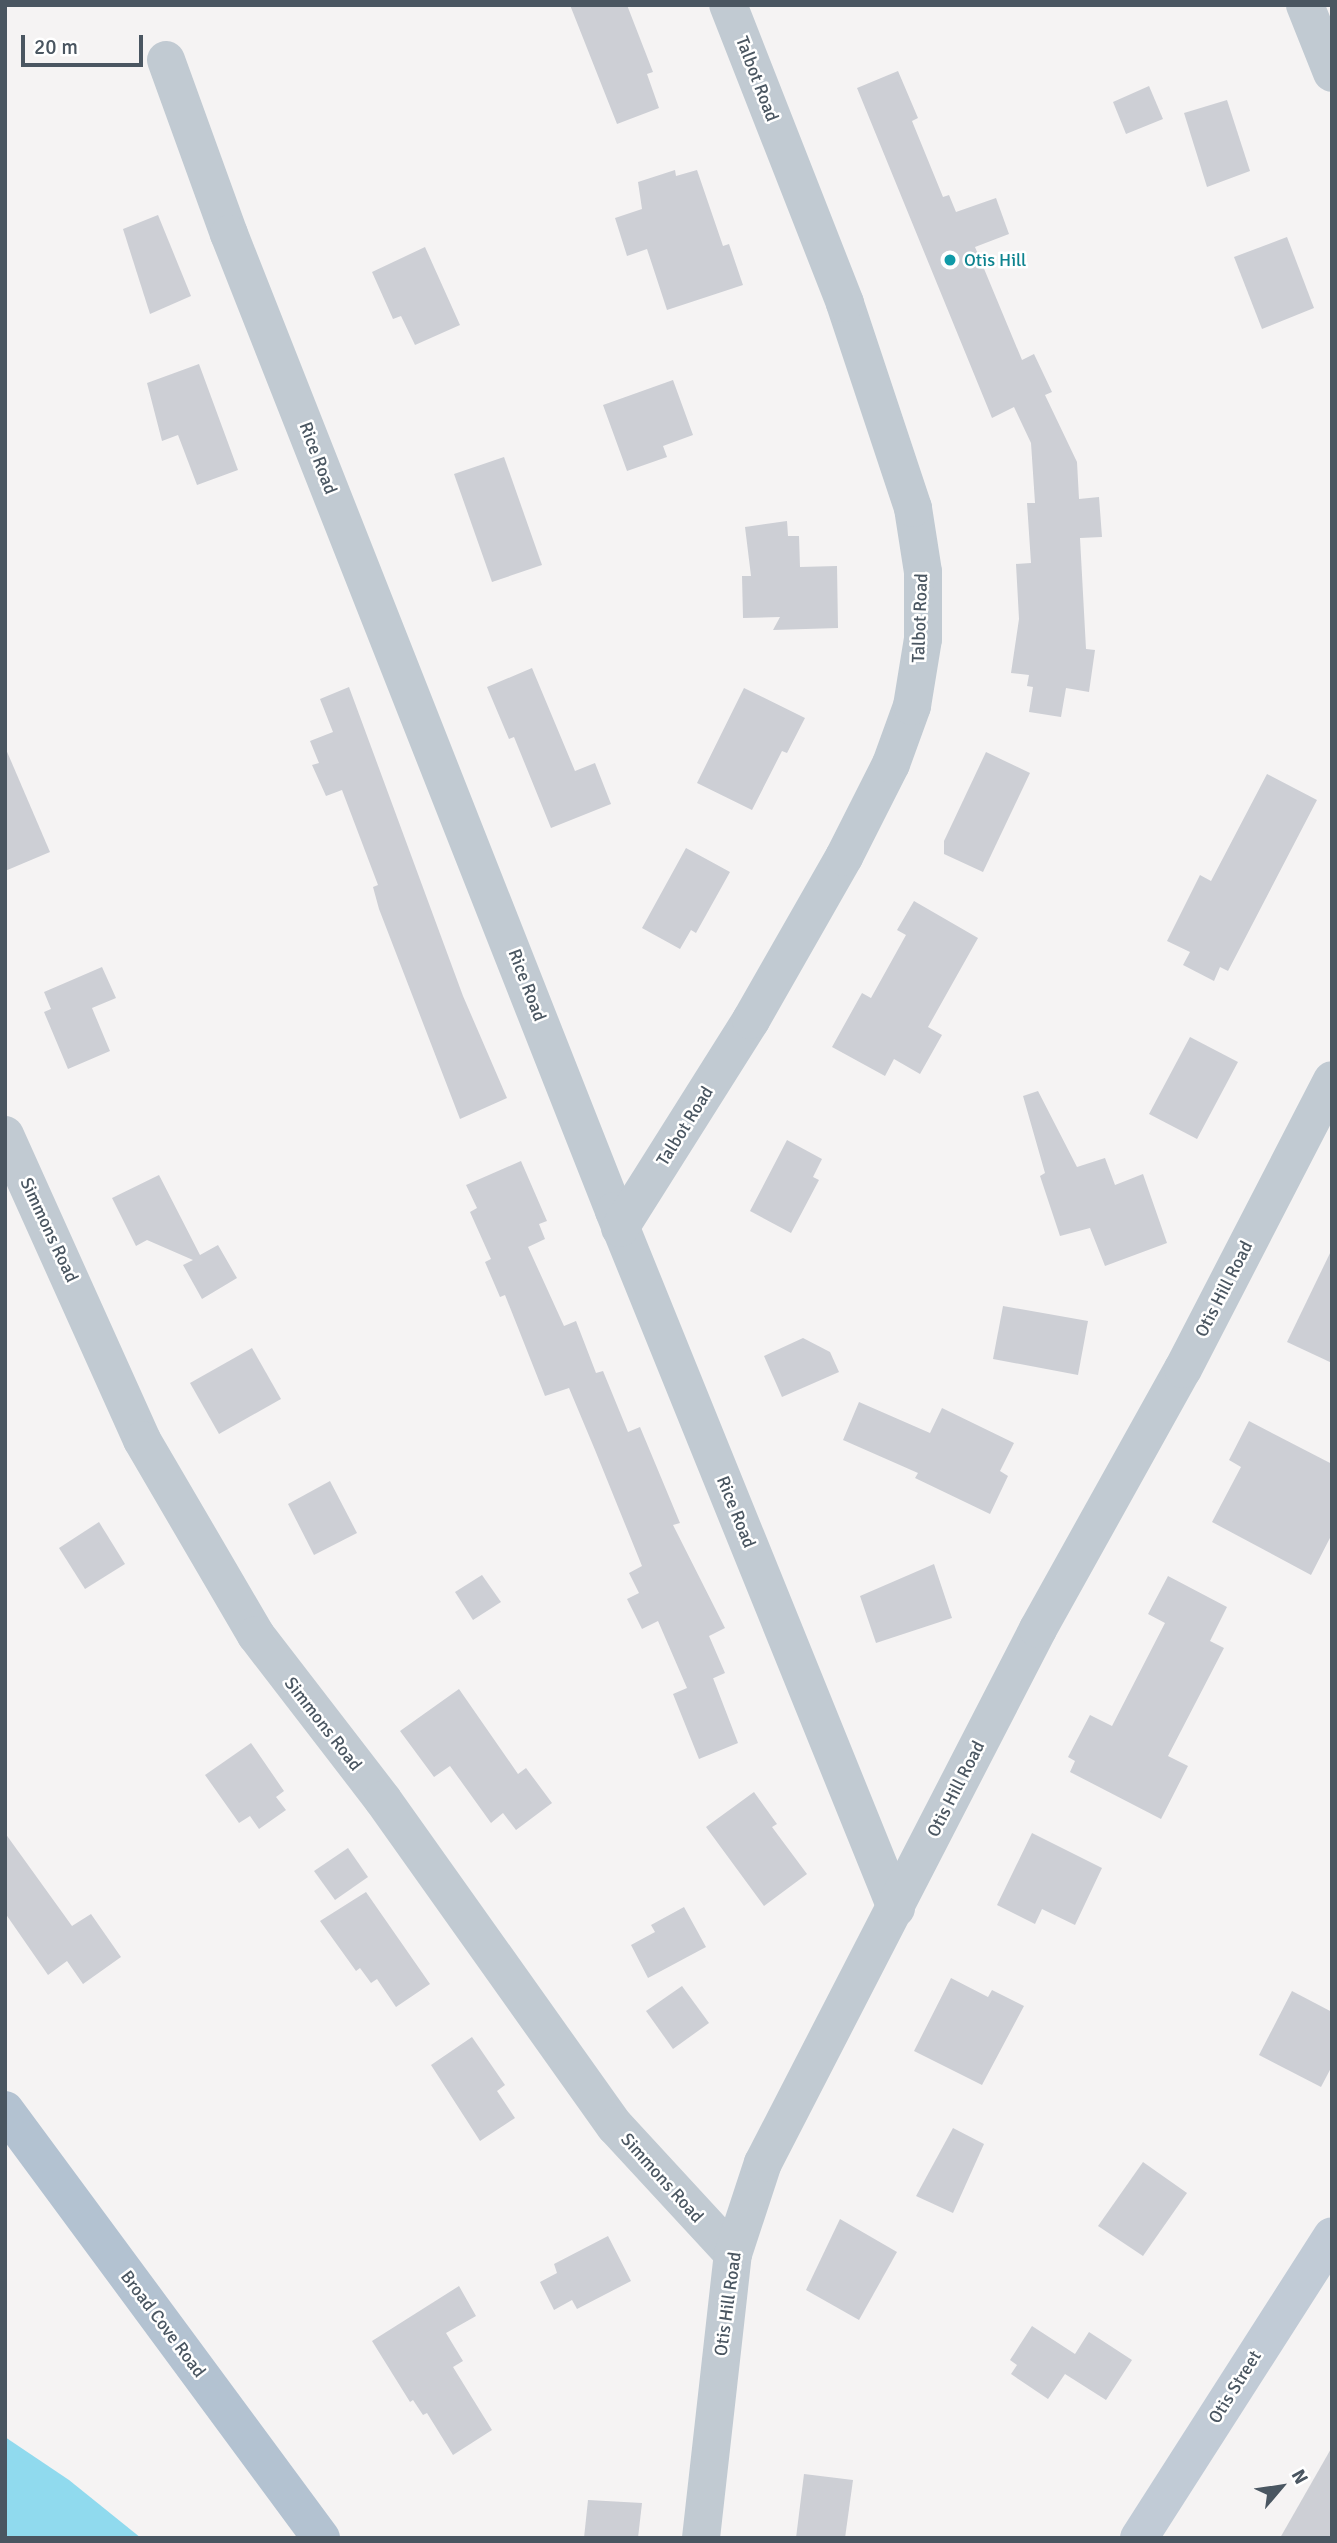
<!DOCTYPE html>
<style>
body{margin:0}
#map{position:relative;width:1337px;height:2543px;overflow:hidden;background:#f5f3f3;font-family:Signika,sans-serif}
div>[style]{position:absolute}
.water>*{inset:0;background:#90daee}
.building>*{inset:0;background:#cdcfd5}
.street>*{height:38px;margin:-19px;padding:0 19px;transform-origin:19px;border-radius:19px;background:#c1cad2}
.secondary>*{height:38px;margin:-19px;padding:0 19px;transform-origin:19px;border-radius:19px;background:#c1cbd6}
.primary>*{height:38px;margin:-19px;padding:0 19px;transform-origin:19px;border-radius:19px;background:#b3c2d1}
.dots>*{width:19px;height:19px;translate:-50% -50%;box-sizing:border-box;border:4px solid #fff;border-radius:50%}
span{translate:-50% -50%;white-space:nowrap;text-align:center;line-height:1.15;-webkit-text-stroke:5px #fff;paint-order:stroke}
.street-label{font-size:18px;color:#4a5661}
.culture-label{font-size:18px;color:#0d838f}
.left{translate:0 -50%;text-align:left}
.frame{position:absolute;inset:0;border:7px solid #4a5661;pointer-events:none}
.north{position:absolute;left:1246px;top:2452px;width:70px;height:70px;-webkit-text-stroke:5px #fff;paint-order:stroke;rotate:61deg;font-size:19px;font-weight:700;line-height:28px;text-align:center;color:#4a5661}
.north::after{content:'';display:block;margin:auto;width:24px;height:32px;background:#4a5661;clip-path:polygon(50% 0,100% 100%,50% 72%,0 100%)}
.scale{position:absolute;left:21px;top:35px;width:122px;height:32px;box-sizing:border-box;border:4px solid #4a5661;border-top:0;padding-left:9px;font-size:21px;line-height:24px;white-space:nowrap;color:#4a5661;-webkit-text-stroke:5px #fff;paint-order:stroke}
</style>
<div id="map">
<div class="water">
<div style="clip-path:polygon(5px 2437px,69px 2480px,141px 2538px,5px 2538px)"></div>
</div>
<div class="building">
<div style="clip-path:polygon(570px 5px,627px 5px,653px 72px,647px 74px,659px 108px,617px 124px)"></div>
<div style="clip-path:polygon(898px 71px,918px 118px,912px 121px,943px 197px,949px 195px,956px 212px,996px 198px,1009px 234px,975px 247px,1022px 360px,1034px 354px,1052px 392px,1045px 395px,1077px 462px,1079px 499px,1099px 497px,1102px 537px,1080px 538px,1086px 649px,1095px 650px,1089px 692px,1066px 688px,1061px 717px,1029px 712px,1033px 687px,1027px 686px,1029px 675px,1011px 673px,1019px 619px,1016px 564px,1031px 563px,1027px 503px,1035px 503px,1031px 443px,1014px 407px,992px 418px,857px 88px)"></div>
<div style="clip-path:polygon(1149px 86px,1163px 119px,1126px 134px,1113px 102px)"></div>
<div style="clip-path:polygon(1227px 100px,1250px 171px,1207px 187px,1184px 113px)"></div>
<div style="clip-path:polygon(675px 170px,676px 176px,697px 170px,723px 246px,729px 244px,743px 285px,667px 310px,647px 249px,627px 256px,615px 218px,642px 209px,638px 182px)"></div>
<div style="clip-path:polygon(158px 215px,191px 296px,150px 314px,123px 229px)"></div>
<div style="clip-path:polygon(1287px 237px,1314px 308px,1262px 329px,1234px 257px)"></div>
<div style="clip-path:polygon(425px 247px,460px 325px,415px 345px,401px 316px,393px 319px,372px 272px)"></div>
<div style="clip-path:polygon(199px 364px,238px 470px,197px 485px,178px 435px,162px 441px,147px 383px)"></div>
<div style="clip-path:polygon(673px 380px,693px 435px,663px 446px,667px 457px,627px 471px,603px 405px)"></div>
<div style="clip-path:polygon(504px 457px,542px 565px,492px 582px,454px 474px)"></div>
<div style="clip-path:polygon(787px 521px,788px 536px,799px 536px,800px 567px,837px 566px,838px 628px,773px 630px,780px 617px,743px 618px,742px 576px,751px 576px,745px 527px)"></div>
<div style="clip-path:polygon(532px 668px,575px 771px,595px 763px,611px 804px,551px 828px,514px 737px,509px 739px,487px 687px)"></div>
<div style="clip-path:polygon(349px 687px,463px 996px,507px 1098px,460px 1119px,379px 909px,373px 887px,378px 885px,342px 790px,326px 796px,312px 765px,319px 763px,310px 741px,333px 732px,320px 699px)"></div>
<div style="clip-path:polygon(744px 688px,805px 718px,787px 753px,782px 751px,752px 810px,697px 783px)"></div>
<div style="clip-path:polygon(5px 747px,50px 852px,5px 871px)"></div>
<div style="clip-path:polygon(986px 752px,1030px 773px,983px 872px,944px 854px,944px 841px)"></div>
<div style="clip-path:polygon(1267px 774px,1317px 800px,1228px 971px,1220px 967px,1214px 981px,1183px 965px,1190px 952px,1167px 941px,1200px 875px,1211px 881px)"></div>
<div style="clip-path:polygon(686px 848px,730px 872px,696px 933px,691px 930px,680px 949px,642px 928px)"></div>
<div style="clip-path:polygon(914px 901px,978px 938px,928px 1027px,942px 1035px,920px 1074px,894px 1059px,885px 1076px,832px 1047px,862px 993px,871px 998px,906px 935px,897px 930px)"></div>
<div style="clip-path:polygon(102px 967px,116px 998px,92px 1008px,110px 1051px,68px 1069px,44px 1012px,51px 1009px,44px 992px)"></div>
<div style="clip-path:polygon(1190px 1037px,1238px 1062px,1197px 1139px,1149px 1114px)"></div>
<div style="clip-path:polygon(1038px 1091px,1077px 1167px,1105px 1158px,1115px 1185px,1143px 1174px,1167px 1243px,1105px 1266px,1090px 1228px,1060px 1236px,1040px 1176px,1045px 1173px,1023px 1096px)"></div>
<div style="clip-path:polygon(787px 1140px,822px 1159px,813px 1177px,819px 1180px,791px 1233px,750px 1211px)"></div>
<div style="clip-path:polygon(521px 1161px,547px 1221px,539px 1224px,545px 1239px,528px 1247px,564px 1326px,576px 1321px,596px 1373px,603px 1371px,628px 1432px,640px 1427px,680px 1523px,673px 1525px,725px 1628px,709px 1636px,725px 1673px,707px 1681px,713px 1678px,738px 1743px,699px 1759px,673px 1694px,687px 1688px,658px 1621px,642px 1629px,627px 1599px,639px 1593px,629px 1573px,642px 1566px,595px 1450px,569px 1388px,545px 1396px,505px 1295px,500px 1297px,485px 1262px,491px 1259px,470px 1212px,477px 1208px,466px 1185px)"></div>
<div style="clip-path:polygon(159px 1175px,200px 1255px,218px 1245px,237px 1278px,202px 1299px,183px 1265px,193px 1260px,147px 1240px,136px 1246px,112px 1198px)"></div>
<div style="clip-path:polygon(1332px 1249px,1332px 1363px,1287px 1342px)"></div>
<div style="clip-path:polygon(1003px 1306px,1088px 1321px,1078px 1375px,993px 1359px)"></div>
<div style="clip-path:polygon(803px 1338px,830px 1352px,839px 1372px,782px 1397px,764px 1356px)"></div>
<div style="clip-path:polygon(252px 1348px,281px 1399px,219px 1434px,190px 1383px)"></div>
<div style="clip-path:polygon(859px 1402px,930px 1433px,942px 1408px,1014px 1443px,1000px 1471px,1008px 1476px,990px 1514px,915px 1478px,918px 1473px,843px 1440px)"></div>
<div style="clip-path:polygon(1249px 1421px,1332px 1464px,1332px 1534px,1311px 1575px,1212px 1522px,1241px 1467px,1229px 1460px)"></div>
<div style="clip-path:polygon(330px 1481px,357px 1533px,314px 1555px,288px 1504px)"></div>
<div style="clip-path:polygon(99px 1522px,125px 1564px,85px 1589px,59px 1548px)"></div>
<div style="clip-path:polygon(934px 1564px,952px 1618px,876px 1643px,860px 1596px)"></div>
<div style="clip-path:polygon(482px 1575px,501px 1602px,473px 1620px,455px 1592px)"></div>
<div style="clip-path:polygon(1168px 1576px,1227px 1607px,1210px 1641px,1224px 1648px,1168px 1756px,1188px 1766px,1161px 1819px,1070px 1772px,1075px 1761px,1068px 1757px,1090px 1715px,1112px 1726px,1165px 1623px,1148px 1614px)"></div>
<div style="clip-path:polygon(459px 1689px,518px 1774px,526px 1768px,552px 1803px,516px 1830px,503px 1813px,491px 1823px,450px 1766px,434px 1777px,400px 1731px)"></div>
<div style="clip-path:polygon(251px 1743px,284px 1791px,276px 1797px,286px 1810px,259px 1829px,250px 1816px,239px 1823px,205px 1775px)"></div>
<div style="clip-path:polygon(754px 1792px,777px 1824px,772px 1827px,807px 1874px,764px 1906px,706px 1827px)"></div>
<div style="clip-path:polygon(5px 1833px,72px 1926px,91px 1914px,121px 1957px,83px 1984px,67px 1961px,48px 1975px,5px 1913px)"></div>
<div style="clip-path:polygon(1032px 1833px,1102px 1868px,1075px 1925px,1042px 1909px,1035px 1924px,997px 1905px)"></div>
<div style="clip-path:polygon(348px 1848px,368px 1877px,335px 1900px,314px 1871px)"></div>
<div style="clip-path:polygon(366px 1892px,430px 1984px,396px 2007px,377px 1979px,371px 1983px,360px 1968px,356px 1971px,320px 1921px)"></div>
<div style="clip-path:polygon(684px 1907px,706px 1947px,648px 1978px,631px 1945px,655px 1932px,651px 1925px)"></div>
<div style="clip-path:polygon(951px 1978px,988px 1997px,992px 1990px,1024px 2006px,982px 2085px,914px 2051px)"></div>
<div style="clip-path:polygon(682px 1986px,709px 2023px,673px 2049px,646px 2011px)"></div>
<div style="clip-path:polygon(1292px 1991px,1332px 2012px,1332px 2066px,1321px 2087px,1259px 2055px)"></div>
<div style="clip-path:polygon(472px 2037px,505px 2085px,497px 2091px,515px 2118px,480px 2141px,431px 2065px)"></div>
<div style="clip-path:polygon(953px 2128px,984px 2144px,953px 2213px,916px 2196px)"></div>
<div style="clip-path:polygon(1143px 2162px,1187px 2193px,1143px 2256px,1098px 2226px)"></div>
<div style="clip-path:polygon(840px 2219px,897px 2252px,859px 2320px,806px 2290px)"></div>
<div style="clip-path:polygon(608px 2236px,631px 2281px,577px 2309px,572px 2300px,554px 2310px,540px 2282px,557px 2273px,554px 2264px)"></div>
<div style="clip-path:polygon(459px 2286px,476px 2316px,446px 2333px,463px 2361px,453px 2367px,492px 2430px,453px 2455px,427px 2413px,423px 2415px,413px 2400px,410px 2402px,372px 2341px)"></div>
<div style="clip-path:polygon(1032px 2326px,1075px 2354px,1089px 2332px,1132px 2360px,1106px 2400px,1065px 2374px,1048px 2399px,1011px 2374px,1017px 2365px,1010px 2360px)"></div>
<div style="clip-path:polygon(1332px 2447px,1332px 2538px,1280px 2538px)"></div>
<div style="clip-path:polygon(804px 2474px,853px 2480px,845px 2538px,796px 2538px)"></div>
<div style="clip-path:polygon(588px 2500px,642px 2503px,638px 2538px,584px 2538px)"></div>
</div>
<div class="street">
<div style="left:1305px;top:5px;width:73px;rotate:68.3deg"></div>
<div style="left:166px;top:60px;width:185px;rotate:70.1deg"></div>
<div style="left:229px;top:234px;width:1050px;rotate:68.49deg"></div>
<div style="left:614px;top:1211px;width:752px;rotate:67.97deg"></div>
<div style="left:5px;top:1135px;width:334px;rotate:65.8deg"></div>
<div style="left:142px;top:1440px;width:226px;rotate:59.7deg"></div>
<div style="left:256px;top:1635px;width:208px;rotate:52.4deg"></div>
<div style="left:383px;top:1800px;width:400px;rotate:54.6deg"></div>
<div style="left:615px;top:2126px;width:174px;rotate:47.3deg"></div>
<div style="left:620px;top:1228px;width:246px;rotate:-57.8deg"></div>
<div style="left:751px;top:1020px;width:188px;rotate:-60.3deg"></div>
<div style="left:844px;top:857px;width:104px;rotate:-63.2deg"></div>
<div style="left:891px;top:764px;width:62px;rotate:-70.1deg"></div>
<div style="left:912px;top:706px;width:68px;rotate:-80.7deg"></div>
<div style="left:923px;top:639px;width:67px;rotate:-90deg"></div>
<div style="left:923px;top:572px;width:65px;rotate:-98.9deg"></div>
<div style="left:913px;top:508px;width:216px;rotate:-108.4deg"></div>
<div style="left:845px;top:303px;width:320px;rotate:-111.4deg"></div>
<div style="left:701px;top:2538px;width:286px;rotate:-83.6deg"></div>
<div style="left:733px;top:2254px;width:96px;rotate:-71.8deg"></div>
<div style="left:763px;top:2163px;width:601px;rotate:-62.75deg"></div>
<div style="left:1038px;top:1629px;width:298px;rotate:-60.9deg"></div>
<div style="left:1183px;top:1369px;width:325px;rotate:-62.7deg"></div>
</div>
<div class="secondary">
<div style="left:1139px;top:2538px;width:358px;rotate:-57.4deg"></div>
</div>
<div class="primary">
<div style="left:5px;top:2110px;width:532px;rotate:53.56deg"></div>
</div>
<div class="dots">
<div style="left:950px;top:260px;background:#0f9aa8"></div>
</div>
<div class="street-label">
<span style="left:757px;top:79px;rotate:69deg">Talbot Road</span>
<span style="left:318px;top:458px;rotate:69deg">Rice Road</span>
<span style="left:920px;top:618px;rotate:-88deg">Talbot Road</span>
<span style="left:527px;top:985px;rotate:69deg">Rice Road</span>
<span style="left:685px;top:1126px;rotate:-58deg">Talbot Road</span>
<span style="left:49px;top:1230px;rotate:65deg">Simmons Road</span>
<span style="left:1224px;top:1289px;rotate:-63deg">Otis Hill Road</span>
<span style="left:736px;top:1512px;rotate:68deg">Rice Road</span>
<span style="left:323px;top:1724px;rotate:52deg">Simmons Road</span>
<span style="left:956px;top:1789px;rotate:-63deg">Otis Hill Road</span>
<span style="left:662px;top:2178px;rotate:48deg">Simmons Road</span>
<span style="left:728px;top:2304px;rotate:-82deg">Otis Hill Road</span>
<span style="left:163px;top:2324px;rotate:53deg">Broad Cove Road</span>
<span style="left:1235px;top:2387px;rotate:-58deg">Otis Street</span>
</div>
<div class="culture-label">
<span class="left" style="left:964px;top:260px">Otis Hill</span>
</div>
<div class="frame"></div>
<div class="north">N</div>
<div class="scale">20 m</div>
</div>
